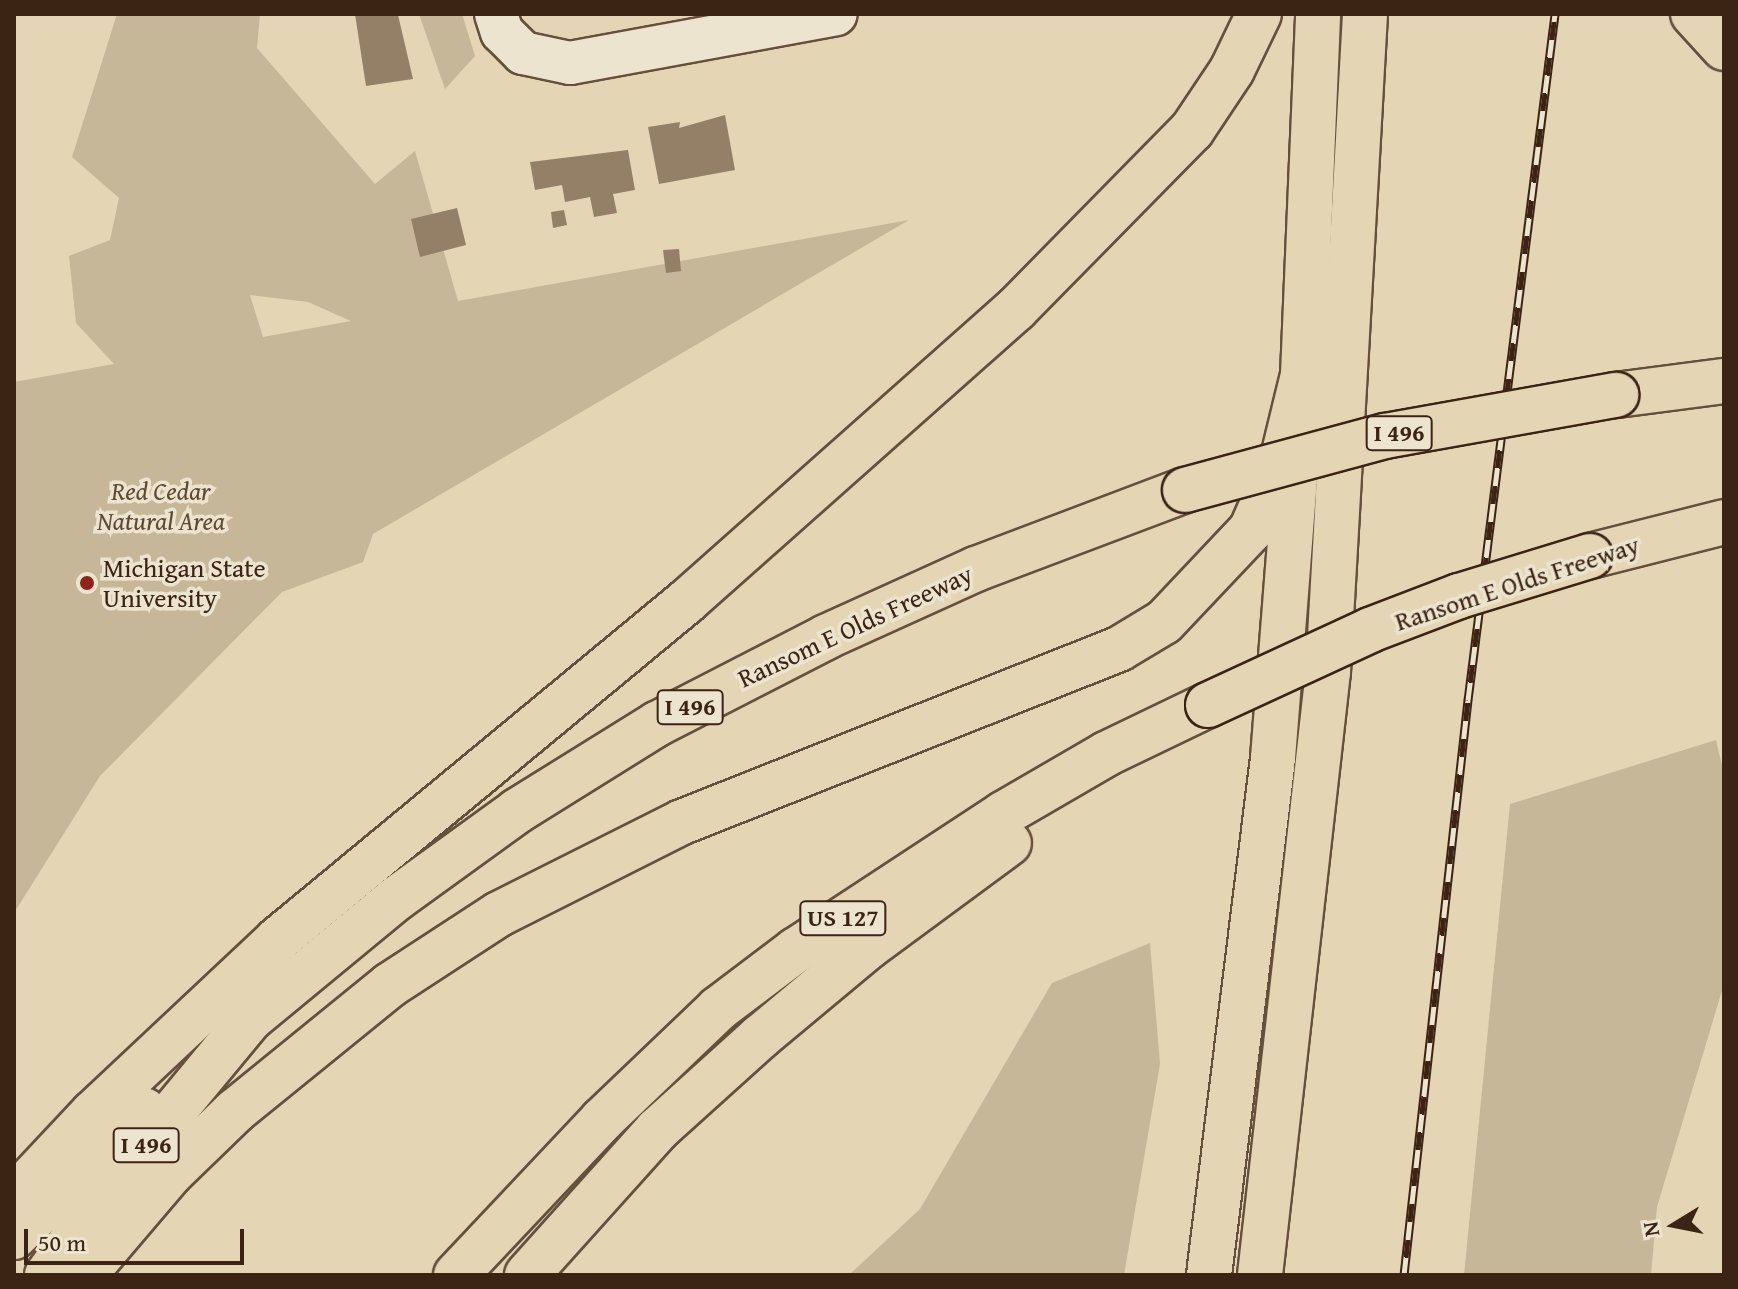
<!DOCTYPE html>
<style>
body{margin:0}
#map{position:relative;width:1738px;height:1289px;overflow:hidden;background:#e4d5b5;font-family:"Gentium Book Plus",serif}
div>[style]{position:absolute}
.green>*{inset:0;background:#c7b799}
.building>*{inset:0;background:#938067}
.roads{filter:drop-shadow(2px 0 #65503c) drop-shadow(-2px 0 #65503c) drop-shadow(0 2px #65503c) drop-shadow(0 -2px #65503c)}
.minor>*{height:42px;margin:-21px;padding:0 21px;transform-origin:21px;border-radius:21px;background:#ede4cf}
.highway>*{height:44px;margin:-22px;padding:0 22px;transform-origin:22px;border-radius:22px;background:#e4d5b5}
.rail>*{height:9px;margin-top:-4.5px;transform-origin:0;background:repeating-linear-gradient(90deg,#ede4cf 0 18px,#3b2413 0 36px);box-sizing:border-box;border-block:2px solid #3b2413}
.bridges{filter:drop-shadow(2px 0 #3b2413) drop-shadow(-2px 0 #3b2413) drop-shadow(0 2px #3b2413) drop-shadow(0 -2px #3b2413)}
.highway-bridge>*{height:44px;margin:-22px;padding:0 22px;transform-origin:22px;border-radius:22px;background:#e4d5b5}
.dots>*{width:22px;height:22px;translate:-50% -50%;box-sizing:border-box;border:4px solid #ede4cf;border-radius:50%}
span{translate:-50% -50%;white-space:nowrap;text-align:center;line-height:1.15;-webkit-text-stroke:7px #ede4cf;paint-order:stroke}
.shield-label span{padding:2px 6px;background:#ede4cf;border:2px solid;border-radius:6px;-webkit-text-stroke-width:0}
.shield-label{font-size:24px;color:#3b2413;font-weight:700}
.park-label{font-size:26px;color:#5e4934;font-style:italic}
.poi-label{font-size:26px;color:#3b2413}
.left{translate:0 -50%;text-align:left}
.street-label{font-size:26px;color:#3b2413}
.frame{position:absolute;inset:0;border:16px solid #3b2413;pointer-events:none}
.north{position:absolute;left:1634px;top:1185px;width:80px;height:80px;-webkit-text-stroke:6px #ede4cf;paint-order:stroke;rotate:260deg;font-size:22px;font-weight:700;line-height:32px;text-align:center;color:#3b2413}
.north::after{content:'';display:block;margin:auto;width:28px;height:36px;background:#3b2413;clip-path:polygon(50% 0,100% 100%,50% 72%,0 100%)}
.scale{position:absolute;left:24px;top:1229px;width:220px;height:36px;box-sizing:border-box;border:4px solid #3b2413;border-top:0;padding-left:10px;font-size:24px;line-height:28px;white-space:nowrap;color:#3b2413;-webkit-text-stroke:6px #ede4cf;paint-order:stroke}
</style>
<div id="map">
<div class="green">
<div style="clip-path:polygon(evenodd,117px 14px,260px 14px,257px 48px,375px 184px,415px 151px,458px 301px,909px 220px,373px 534px,363px 562px,282px 592px,100px 776px,14px 913px,14px 382px,114px 364px,76px 323px,69px 256px,110px 240px,119px 198px,72px 157px,117px 14px,250px 295px,308px 302px,351px 321px,263px 337px,250px 295px)"></div>
<div style="clip-path:polygon(419px 14px,462px 14px,475px 56px,445px 89px)"></div>
<div style="clip-path:polygon(1716px 740px,1724px 774px,1724px 984px,1657px 1207px,1651px 1275px,1464px 1275px,1510px 804px)"></div>
<div style="clip-path:polygon(1150px 943px,1160px 1064px,1124px 1275px,849px 1275px,920px 1209px,1052px 983px)"></div>
</div>
<div class="building">
<div style="clip-path:polygon(355px 14px,398px 15px,413px 79px,366px 86px)"></div>
<div style="clip-path:polygon(725px 115px,735px 170px,659px 184px,648px 127px,680px 122px,679px 128px)"></div>
<div style="clip-path:polygon(628px 150px,635px 190px,613px 194px,617px 213px,594px 217px,590px 197px,565px 202px,562px 185px,535px 190px,530px 162px)"></div>
<div style="clip-path:polygon(457px 208px,466px 245px,420px 257px,411px 219px)"></div>
<div style="clip-path:polygon(564px 210px,567px 225px,553px 228px,551px 212px)"></div>
<div style="clip-path:polygon(679px 249px,681px 271px,666px 273px,663px 250px)"></div>
</div>
<div class="roads">
<div class="minor">
<div style="left:496px;top:14px;width:19px;rotate:72deg"></div>
<div style="left:502px;top:32px;width:30px;rotate:45deg"></div>
<div style="left:523px;top:53px;width:48px;rotate:12deg"></div>
<div style="left:570px;top:63px;width:270px;rotate:-10.4deg"></div>
</div>
<div class="highway">
<div style="left:1693px;top:14px;width:46px;rotate:47.6deg"></div>
<div style="left:1616px;top:395px;width:109px;rotate:-7.4deg"></div>
<div style="left:1590px;top:556px;width:138px;rotate:-14.2deg"></div>
<div style="left:14px;top:1197px;width:115px;rotate:-46.8deg"></div>
<div style="left:93px;top:1113px;width:253px;rotate:-43.2deg"></div>
<div style="left:277px;top:940px;width:532px;rotate:-39.58deg"></div>
<div style="left:687px;top:601px;width:440px;rotate:-41.6deg"></div>
<div style="left:1016px;top:309px;width:251px;rotate:-45.5deg"></div>
<div style="left:1192px;top:130px;width:72px;rotate:-56.3deg"></div>
<div style="left:1232px;top:70px;width:62px;rotate:-64.3deg"></div>
<div style="left:14px;top:1237px;width:182px;rotate:-44.1deg"></div>
<div style="left:47px;top:1275px;width:101px;rotate:-54.3deg"></div>
<div style="left:106px;top:1193px;width:226px;rotate:-50.4deg"></div>
<div style="left:250px;top:1019px;width:190px;rotate:-39.5deg"></div>
<div style="left:397px;top:898px;width:148px;rotate:-35.9deg"></div>
<div style="left:517px;top:811px;width:165px;rotate:-31.9deg"></div>
<div style="left:657px;top:724px;width:190px;rotate:-27.2deg"></div>
<div style="left:826px;top:637px;width:165px;rotate:-24.4deg"></div>
<div style="left:976px;top:569px;width:223px;rotate:-20.7deg"></div>
<div style="left:84px;top:1275px;width:133px;rotate:-49.6deg"></div>
<div style="left:170px;top:1174px;width:91px;rotate:-44.1deg"></div>
<div style="left:235px;top:1111px;width:200px;rotate:-39.1deg"></div>
<div style="left:390px;top:985px;width:130px;rotate:-33.1deg"></div>
<div style="left:499px;top:914px;width:205px;rotate:-26.7deg"></div>
<div style="left:682px;top:822px;width:470px;rotate:-21.6deg"></div>
<div style="left:1119px;top:649px;width:52px;rotate:-31deg"></div>
<div style="left:1164px;top:622px;width:127px;rotate:-46.6deg"></div>
<div style="left:1251px;top:530px;width:80px;rotate:-66.3deg"></div>
<div style="left:1283px;top:457px;width:84px;rotate:-76.3deg"></div>
<div style="left:456px;top:1275px;width:213px;rotate:-46.7deg"></div>
<div style="left:602px;top:1120px;width:161px;rotate:-43.7deg"></div>
<div style="left:718px;top:1009px;width:98px;rotate:-37.1deg"></div>
<div style="left:796px;top:950px;width:248px;rotate:-33.3deg"></div>
<div style="left:1003px;top:814px;width:119px;rotate:-30.2deg"></div>
<div style="left:1106px;top:754px;width:113px;rotate:-25.7deg"></div>
<div style="left:527px;top:1275px;width:195px;rotate:-48.1deg"></div>
<div style="left:657px;top:1130px;width:139px;rotate:-42.1deg"></div>
<div style="left:760px;top:1037px;width:141px;rotate:-39.8deg"></div>
<div style="left:868px;top:947px;width:175px;rotate:-36.4deg"></div>
<div style="left:1209px;top:1275px;width:521px;rotate:-82.94deg"></div>
<div style="left:1273px;top:758px;width:384px;rotate:-85.5deg"></div>
<div style="left:1303px;top:375px;width:361px;rotate:-87.6deg"></div>
<div style="left:1260px;top:1275px;width:607px;rotate:-83.57deg"></div>
<div style="left:1328px;top:672px;width:659px;rotate:-86.78deg"></div>
</div>
</div>
<div class="rail">
<div style="left:1404px;top:1275px;width:579px;rotate:-83.65deg"></div>
<div style="left:1468px;top:700px;width:691px;rotate:-82.77deg"></div>
</div>
<div class="bridges">
<div class="highway-bridge">
<div style="left:1185px;top:490px;width:207px;rotate:-15.1deg"></div>
<div style="left:1385px;top:436px;width:235px;rotate:-10.1deg"></div>
<div style="left:1208px;top:705px;width:179px;rotate:-24.8deg"></div>
<div style="left:1370px;top:630px;width:95px;rotate:-20.9deg"></div>
<div style="left:1459px;top:596px;width:137px;rotate:-17deg"></div>
</div>
</div>
<div class="dots">
<div style="left:87px;top:583px;background:#8f2418"></div>
</div>
<div class="shield-label">
<span style="left:1399px;top:433px">I 496</span>
<span style="left:690px;top:707px">I 496</span>
<span style="left:843px;top:918px">US 127</span>
<span style="left:146px;top:1145px">I 496</span>
</div>
<div class="park-label">
<span style="left:161px;top:506px">Red Cedar<br>Natural Area</span>
</div>
<div class="poi-label">
<span class="left" style="left:103px;top:583px">Michigan State<br>University</span>
</div>
<div class="street-label">
<span style="left:1517px;top:583px;rotate:-18deg">Ransom E Olds Freeway</span>
<span style="left:855px;top:626px;rotate:-25deg">Ransom E Olds Freeway</span>
</div>
<div class="frame"></div>
<div class="north">N</div>
<div class="scale">50 m</div>
</div>
